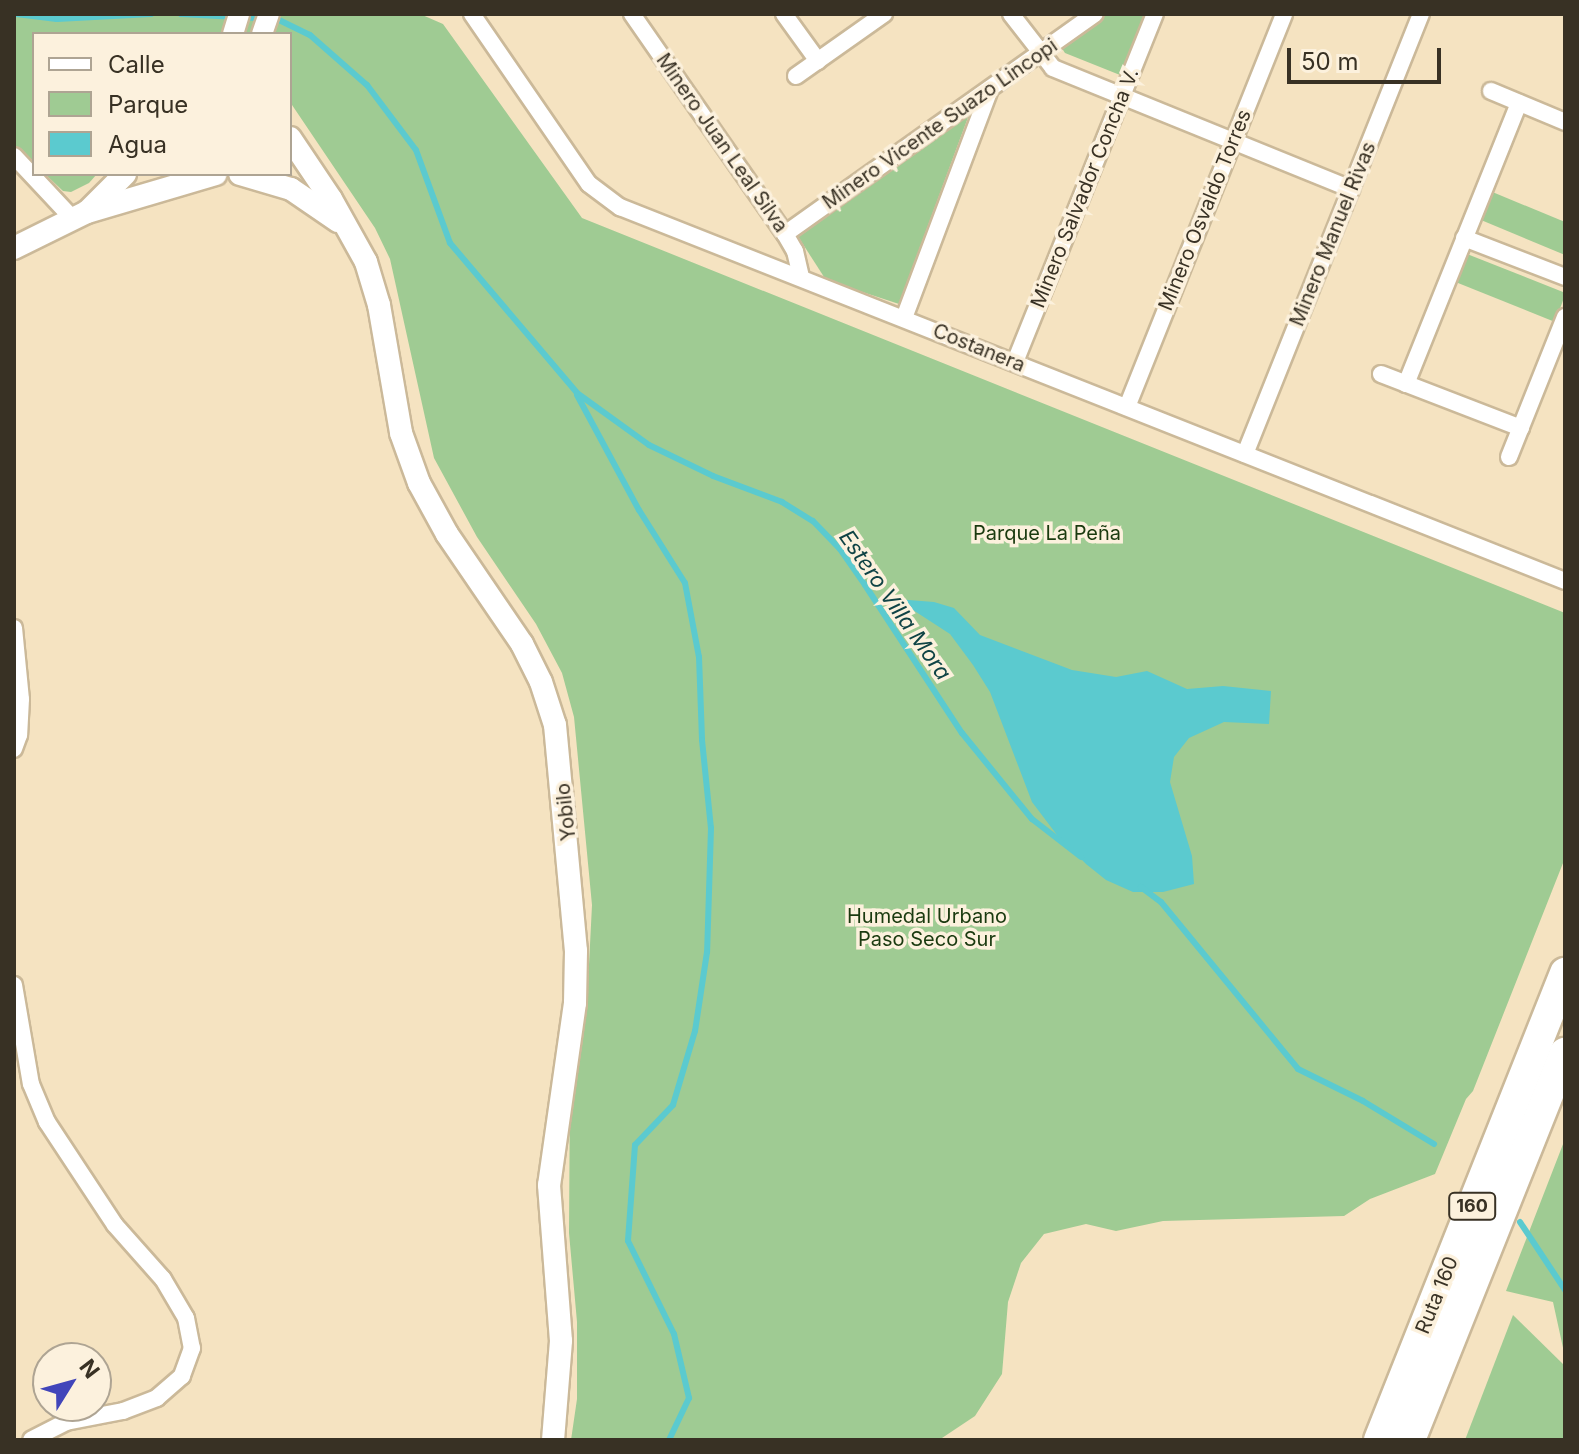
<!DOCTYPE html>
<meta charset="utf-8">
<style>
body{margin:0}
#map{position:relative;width:1579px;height:1454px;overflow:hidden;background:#f5e3c1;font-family:Inter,sans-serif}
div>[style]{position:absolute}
.green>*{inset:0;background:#9fcb93}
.water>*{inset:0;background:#5bcacf}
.stream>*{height:6px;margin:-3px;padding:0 3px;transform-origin:3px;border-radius:3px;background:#5bcacf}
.roads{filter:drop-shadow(2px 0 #cbb999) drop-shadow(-2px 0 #cbb999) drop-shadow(0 2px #cbb999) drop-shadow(0 -2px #cbb999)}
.minor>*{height:16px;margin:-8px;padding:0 8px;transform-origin:8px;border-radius:8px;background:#fff}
.tertiary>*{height:20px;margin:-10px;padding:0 10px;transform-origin:10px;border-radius:10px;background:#fff}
.secondary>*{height:22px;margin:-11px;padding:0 11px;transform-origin:11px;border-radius:11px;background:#fff}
.motorway>*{height:30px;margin:-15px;padding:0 15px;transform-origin:15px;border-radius:15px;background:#fff}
span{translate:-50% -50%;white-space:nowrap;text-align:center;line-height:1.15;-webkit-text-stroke:7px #fcf1dd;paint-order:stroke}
.shield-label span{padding:2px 6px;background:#fcf1dd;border:2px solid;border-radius:6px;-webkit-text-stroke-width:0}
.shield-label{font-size:18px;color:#383124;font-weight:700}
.street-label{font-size:20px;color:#383124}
.park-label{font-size:20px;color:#1a3a0f}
.water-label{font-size:22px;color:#0f4345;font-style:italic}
.frame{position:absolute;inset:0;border:16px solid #383124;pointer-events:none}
.legend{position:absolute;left:32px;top:32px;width:260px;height:144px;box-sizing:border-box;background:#fcf1dd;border:2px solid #aea493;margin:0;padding:10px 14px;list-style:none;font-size:24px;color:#383124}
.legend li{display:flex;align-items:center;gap:16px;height:40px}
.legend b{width:40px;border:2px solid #aea493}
.north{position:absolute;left:32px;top:1342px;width:80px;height:80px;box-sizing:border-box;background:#fcf1dd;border:2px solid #aea493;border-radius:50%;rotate:53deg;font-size:22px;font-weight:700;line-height:32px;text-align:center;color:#383124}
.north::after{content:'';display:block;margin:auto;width:28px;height:36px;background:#4145ba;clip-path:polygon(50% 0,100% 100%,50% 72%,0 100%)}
.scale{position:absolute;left:1287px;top:48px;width:154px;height:36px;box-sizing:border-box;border:4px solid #383124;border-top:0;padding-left:10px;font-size:24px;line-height:28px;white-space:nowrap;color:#383124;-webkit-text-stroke:6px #fcf1dd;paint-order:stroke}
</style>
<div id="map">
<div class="green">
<div style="clip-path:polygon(14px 14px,420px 14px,443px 24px,582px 218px,1565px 613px,1565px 858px,1473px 1091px,1466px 1099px,1435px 1174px,1370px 1199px,1344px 1216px,1163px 1221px,1116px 1231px,1086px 1224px,1044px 1234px,1021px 1263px,1008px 1302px,1002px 1374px,975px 1416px,939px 1440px,571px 1440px,577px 1399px,577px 1322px,569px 1233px,570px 1081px,587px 1004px,592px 905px,574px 717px,562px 673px,536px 624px,477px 537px,434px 458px,390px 259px,375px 228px,290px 102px,290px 34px,34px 34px,34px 164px,14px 144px)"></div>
<div style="clip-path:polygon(1100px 14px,1147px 14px,1120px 75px,1065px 53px,1059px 44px)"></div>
<div style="clip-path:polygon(970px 112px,899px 304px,826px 280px,797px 235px)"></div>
<div style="clip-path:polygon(45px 174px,97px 174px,89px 183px,71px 192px,63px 191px)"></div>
<div style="clip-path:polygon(1490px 191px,1565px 222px,1565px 255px,1481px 220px,1479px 217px)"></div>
<div style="clip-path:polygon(1467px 254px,1563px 292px,1565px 295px,1555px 322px,1453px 281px,1463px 256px)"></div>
<div style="clip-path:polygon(1565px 1139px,1565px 1357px,1553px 1302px,1506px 1291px)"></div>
<div style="clip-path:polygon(1513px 1315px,1565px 1366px,1565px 1440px,1465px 1440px)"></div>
</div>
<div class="water">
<div style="clip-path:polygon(896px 599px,934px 602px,954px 608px,980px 635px,1072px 670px,1116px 677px,1147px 671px,1187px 689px,1223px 686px,1271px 691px,1269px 724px,1224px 722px,1189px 738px,1174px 757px,1170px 782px,1192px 856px,1194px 884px,1163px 892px,1133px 892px,1106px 880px,1086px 864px,1057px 835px,1032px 802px,990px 692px,973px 665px,950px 634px)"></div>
</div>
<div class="stream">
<div style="left:16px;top:14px;width:41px;rotate:7deg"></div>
<div style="left:57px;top:19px;width:94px;rotate:-3deg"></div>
<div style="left:181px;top:14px;width:96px;rotate:3deg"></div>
<div style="left:277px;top:19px;width:37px;rotate:26deg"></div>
<div style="left:310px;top:35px;width:76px;rotate:41.3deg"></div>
<div style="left:367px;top:85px;width:81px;rotate:53deg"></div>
<div style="left:416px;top:150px;width:99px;rotate:69.9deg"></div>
<div style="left:450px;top:243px;width:197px;rotate:49.7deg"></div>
<div style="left:577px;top:393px;width:89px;rotate:35.8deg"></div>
<div style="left:649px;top:445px;width:71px;rotate:25.8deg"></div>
<div style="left:713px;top:476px;width:74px;rotate:20.6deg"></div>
<div style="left:782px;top:502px;width:36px;rotate:32deg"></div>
<div style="left:813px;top:521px;width:39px;rotate:46deg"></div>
<div style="left:840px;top:549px;width:44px;rotate:55.2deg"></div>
<div style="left:865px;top:585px;width:177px;rotate:56.8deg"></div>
<div style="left:962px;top:733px;width:111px;rotate:50.9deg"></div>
<div style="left:1032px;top:819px;width:62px;rotate:37.8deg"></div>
<div style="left:577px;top:395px;width:131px;rotate:61.7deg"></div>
<div style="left:639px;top:510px;width:86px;rotate:57.8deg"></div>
<div style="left:685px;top:583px;width:75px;rotate:79.3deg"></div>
<div style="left:699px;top:657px;width:83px;rotate:87.9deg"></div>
<div style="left:702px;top:740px;width:88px;rotate:84.2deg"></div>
<div style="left:711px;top:828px;width:124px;rotate:91.8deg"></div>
<div style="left:707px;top:952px;width:80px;rotate:98.6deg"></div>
<div style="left:695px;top:1031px;width:77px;rotate:106.6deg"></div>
<div style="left:673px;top:1105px;width:55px;rotate:133.5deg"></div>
<div style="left:635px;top:1145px;width:96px;rotate:94.2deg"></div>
<div style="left:628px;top:1241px;width:104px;rotate:63.7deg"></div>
<div style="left:674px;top:1334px;width:66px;rotate:76.8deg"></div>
<div style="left:689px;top:1398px;width:47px;rotate:115.5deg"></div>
<div style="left:1141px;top:887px;width:25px;rotate:37deg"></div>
<div style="left:1161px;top:902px;width:216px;rotate:50.6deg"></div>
<div style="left:1298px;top:1069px;width:72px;rotate:26.2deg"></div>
<div style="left:1363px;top:1101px;width:83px;rotate:31.2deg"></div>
<div style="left:1520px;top:1222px;width:82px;rotate:56.5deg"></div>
</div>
<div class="roads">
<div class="minor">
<div style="left:472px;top:14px;width:206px;rotate:55.5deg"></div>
<div style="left:589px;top:184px;width:39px;rotate:37deg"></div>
<div style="left:620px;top:207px;width:1016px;rotate:21.59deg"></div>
<div style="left:632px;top:14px;width:268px;rotate:55.2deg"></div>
<div style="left:785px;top:234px;width:20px;rotate:60deg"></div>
<div style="left:795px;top:251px;width:27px;rotate:77deg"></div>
<div style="left:784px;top:14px;width:58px;rotate:54.1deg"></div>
<div style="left:1011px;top:14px;width:68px;rotate:52.1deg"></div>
<div style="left:1053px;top:68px;width:322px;rotate:22.1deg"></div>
<div style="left:796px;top:76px;width:108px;rotate:-35.2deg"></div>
<div style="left:1491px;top:91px;width:80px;rotate:22.7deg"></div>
<div style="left:14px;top:156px;width:85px;rotate:46.9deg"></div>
<div style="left:785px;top:234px;width:380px;rotate:-35.4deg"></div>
<div style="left:1464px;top:238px;width:108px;rotate:21.1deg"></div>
<div style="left:904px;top:318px;width:245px;rotate:-69.4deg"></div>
<div style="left:1015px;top:362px;width:375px;rotate:-68.1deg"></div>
<div style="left:1381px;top:374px;width:150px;rotate:21.1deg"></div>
<div style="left:1406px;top:384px;width:303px;rotate:-68.1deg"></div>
<div style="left:1127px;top:407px;width:423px;rotate:-68.2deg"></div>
<div style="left:1245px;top:454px;width:474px;rotate:-68.2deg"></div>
<div style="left:1509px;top:457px;width:151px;rotate:-68.2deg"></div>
<div style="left:14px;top:628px;width:71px;rotate:84.4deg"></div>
<div style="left:21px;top:699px;width:36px;rotate:93deg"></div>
<div style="left:19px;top:735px;width:15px;rotate:110deg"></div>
<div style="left:14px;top:985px;width:100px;rotate:80.3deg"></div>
<div style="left:31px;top:1084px;width:41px;rotate:67.2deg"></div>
<div style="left:47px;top:1122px;width:123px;rotate:56.6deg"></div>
<div style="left:115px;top:1225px;width:72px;rotate:48.4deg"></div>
<div style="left:163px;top:1279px;width:45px;rotate:59.5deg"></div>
<div style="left:186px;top:1318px;width:31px;rotate:79deg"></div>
<div style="left:192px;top:1348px;width:30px;rotate:110deg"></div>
<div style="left:182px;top:1376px;width:33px;rotate:139deg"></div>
<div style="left:157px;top:1398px;width:36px;rotate:159deg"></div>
<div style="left:123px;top:1411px;width:58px;rotate:169.1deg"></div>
<div style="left:66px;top:1422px;width:39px;rotate:153deg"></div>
</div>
<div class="tertiary">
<div style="left:233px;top:34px;width:21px;rotate:-73deg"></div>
<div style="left:262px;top:34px;width:21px;rotate:-71deg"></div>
</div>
<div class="secondary">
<div style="left:290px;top:138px;width:73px;rotate:56.1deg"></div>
<div style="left:331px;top:199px;width:72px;rotate:60.9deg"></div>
<div style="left:366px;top:262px;width:45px;rotate:73.2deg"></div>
<div style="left:379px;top:305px;width:130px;rotate:80.2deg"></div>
<div style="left:401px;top:433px;width:53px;rotate:70.2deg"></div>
<div style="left:419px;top:483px;width:58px;rotate:61.2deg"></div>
<div style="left:447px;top:534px;width:133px;rotate:55.7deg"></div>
<div style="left:522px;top:644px;width:42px;rotate:63.4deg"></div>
<div style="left:541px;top:682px;width:45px;rotate:72deg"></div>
<div style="left:555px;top:725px;width:227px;rotate:84.7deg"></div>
<div style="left:576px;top:951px;width:52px;rotate:91.1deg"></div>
<div style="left:575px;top:1003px;width:184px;rotate:98.1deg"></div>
<div style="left:549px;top:1185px;width:156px;rotate:85.6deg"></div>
<div style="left:561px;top:1341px;width:99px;rotate:94.6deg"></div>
<div style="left:240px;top:174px;width:53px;rotate:16.4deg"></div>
<div style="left:291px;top:189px;width:57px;rotate:34.2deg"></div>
<div style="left:89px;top:210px;width:51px;rotate:-45deg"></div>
<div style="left:14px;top:248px;width:81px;rotate:-26.3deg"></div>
<div style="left:87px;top:212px;width:134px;rotate:-16.4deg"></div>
</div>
<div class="motorway">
<div style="left:1379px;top:1440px;width:503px;rotate:-68.28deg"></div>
<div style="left:1410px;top:1440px;width:417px;rotate:-68.2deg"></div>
</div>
</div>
<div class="shield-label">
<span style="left:1472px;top:1206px">160</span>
</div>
<div class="street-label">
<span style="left:940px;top:124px;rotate:-35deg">Minero Vicente Suazo Lincopi</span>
<span style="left:722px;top:143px;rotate:55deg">Minero Juan Leal Silva</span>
<span style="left:1085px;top:188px;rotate:-68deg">Minero Salvador Concha V.</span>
<span style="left:1205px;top:210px;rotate:-68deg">Minero Osvaldo Torres</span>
<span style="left:1333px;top:234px;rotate:-68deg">Minero Manuel Rivas</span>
<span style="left:979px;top:348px;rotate:22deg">Costanera</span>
<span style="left:566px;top:812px;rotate:-96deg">Yobilo</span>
<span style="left:1437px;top:1295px;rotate:-68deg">Ruta 160</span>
</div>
<div class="park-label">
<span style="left:1047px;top:533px">Parque La Peña</span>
<span style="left:927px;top:928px">Humedal Urbano<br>Paso Seco Sur</span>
</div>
<div class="water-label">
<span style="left:895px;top:605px;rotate:55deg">Estero Villa Mora</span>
</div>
<div class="frame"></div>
<ul class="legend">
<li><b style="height:10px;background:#fff"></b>Calle</li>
<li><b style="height:22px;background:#9fcb93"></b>Parque</li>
<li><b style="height:22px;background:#5bcacf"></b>Agua</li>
</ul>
<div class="north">N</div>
<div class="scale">50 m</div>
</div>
